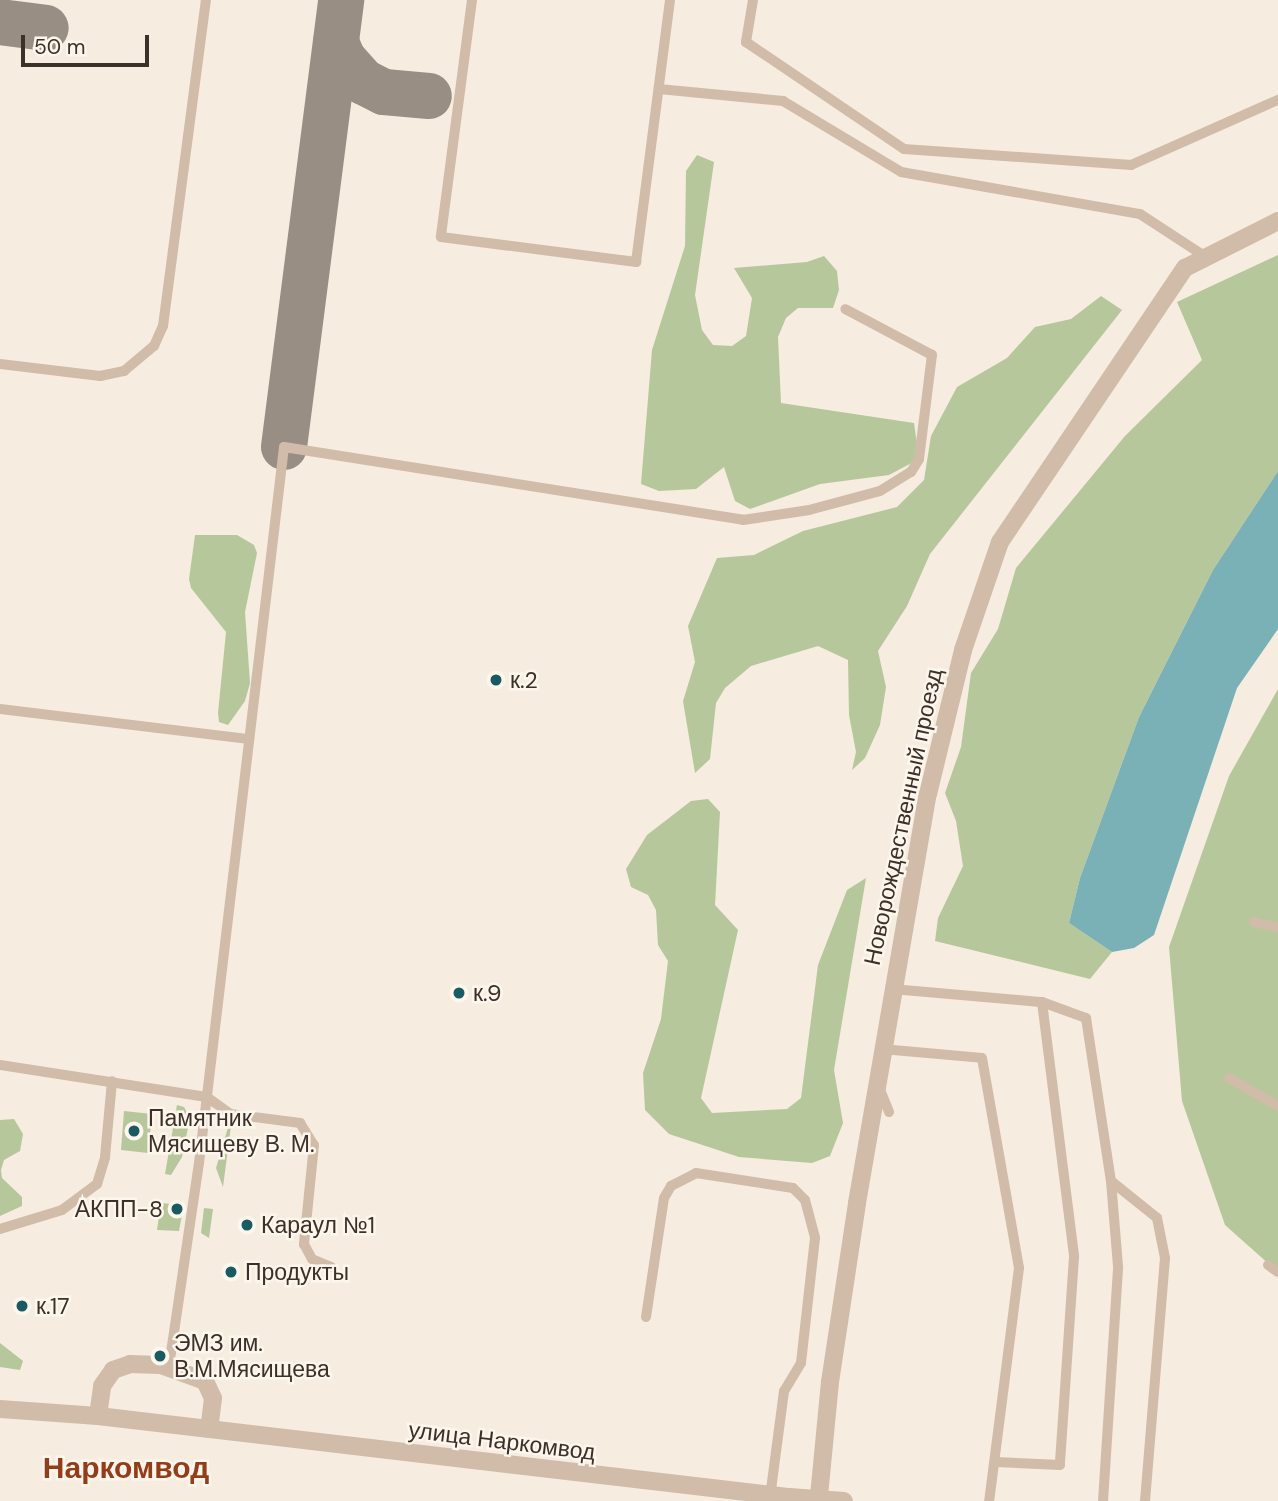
<!DOCTYPE html>
<meta charset="utf-8">
<style>
body{margin:0}
#map{position:relative;width:1278px;height:1501px;overflow:hidden;background:#f6ecdf;font-family:"DM Sans",sans-serif}
div>[style]{position:absolute}
.green>*{inset:0;background:#b6c79c}
.water>*{inset:0;background:#7ab1b6}
.taxiway>*{height:46px;margin:-23px;padding:0 23px;transform-origin:23px;border-radius:23px;background:#998e84}
.service>*{height:10px;margin:-5px;padding:0 5px;transform-origin:5px;border-radius:5px;background:#d0bca8}
.minor>*{height:18px;margin:-9px;padding:0 9px;transform-origin:9px;border-radius:9px;background:#d0bca8}
.tertiary>*{height:18px;margin:-9px;padding:0 9px;transform-origin:9px;border-radius:9px;background:#d0bca8}
.dots>*{width:19px;height:19px;translate:-50% -50%;box-sizing:border-box;border:4px solid #fcf6ec;border-radius:50%}
span{translate:-50% -50%;white-space:nowrap;text-align:center;line-height:1.15;-webkit-text-stroke:5px #fcf6ec;paint-order:stroke}
.poi-label{font-size:23px;color:#3c3029}
.left{translate:0 -50%;text-align:left}
.right{translate:-100% -50%;text-align:right}
.street-label{font-size:23px;color:#3c3029}
.district-label{font-size:30px;color:#953c18;font-weight:700}
.scale{position:absolute;left:21px;top:35px;width:128px;height:32px;box-sizing:border-box;border:4px solid #3c3029;border-top:0;padding-left:9px;font-size:21px;line-height:24px;white-space:nowrap;color:#3c3029;-webkit-text-stroke:5px #fcf6ec;paint-order:stroke}
</style>
<div id="map">
<div class="green">
<div style="clip-path:polygon(697px 155px,714px 162px,695px 295px,702px 330px,713px 345px,732px 346px,746px 336px,752px 298px,734px 268px,807px 262px,824px 256px,837px 271px,839px 290px,833px 308px,798px 308px,786px 318px,778px 337px,781px 403px,914px 423px,919px 459px,889px 475px,820px 484px,750px 509px,735px 501px,724px 467px,696px 489px,659px 491px,641px 484px,652px 350px,685px 246px,686px 171px)"></div>
<div style="clip-path:polygon(1278px 255px,1278px 471px,1213px 570px,1139px 717px,1080px 878px,1069px 923px,1112px 952px,1090px 979px,935px 941px,938px 918px,963px 866px,956px 821px,945px 793px,961px 747px,971px 673px,998px 629px,1016px 568px,1125px 436px,1202px 360px,1177px 302px)"></div>
<div style="clip-path:polygon(1101px 296px,1122px 310px,930px 554px,907px 606px,878px 651px,886px 687px,880px 725px,865px 758px,852px 770px,856px 752px,849px 715px,848px 660px,818px 646px,751px 666px,725px 688px,716px 703px,710px 759px,695px 773px,683px 701px,695px 662px,688px 626px,717px 558px,754px 555px,803px 531px,897px 507px,924px 480px,931px 436px,957px 387px,1007px 358px,1035px 327px,1071px 319px)"></div>
<div style="clip-path:polygon(195px 535px,237px 535px,254px 545px,257px 553px,245px 612px,250px 683px,245px 701px,228px 725px,219px 722px,218px 713px,226px 632px,191px 588px,189px 579px)"></div>
<div style="clip-path:polygon(1278px 689px,1278px 1272px,1225px 1225px,1182px 1101px,1169px 947px,1229px 776px)"></div>
<div style="clip-path:polygon(708px 799px,720px 812px,715px 905px,738px 930px,701px 1098px,712px 1113px,787px 1109px,801px 1098px,818px 965px,847px 890px,866px 878px,834px 1070px,843px 1123px,830px 1156px,812px 1163px,739px 1157px,669px 1134px,645px 1110px,643px 1073px,661px 1019px,668px 961px,658px 945px,656px 910px,648px 895px,631px 887px,626px 869px,647px 835px,691px 801px)"></div>
<div style="clip-path:polygon(177px 1105px,184px 1107px,190px 1118px,182px 1157px,171px 1175px,165px 1174px)"></div>
<div style="clip-path:polygon(124px 1111px,152px 1114px,148px 1153px,121px 1150px)"></div>
<div style="clip-path:polygon(14px 1119px,23px 1134px,20px 1151px,4px 1160px,1px 1170px,2px 1178px,22px 1197px,22px 1206px,0 1216px,0 1120px)"></div>
<div style="clip-path:polygon(229px 1124px,241px 1126px,231px 1126px,223px 1187px,216px 1168px)"></div>
<div style="clip-path:polygon(161px 1203px,172px 1204px,171px 1213px,182px 1215px,179px 1231px,157px 1230px)"></div>
<div style="clip-path:polygon(204px 1208px,213px 1209px,209px 1238px,201px 1233px)"></div>
<div style="clip-path:polygon(0 1343px,23px 1361px,20px 1370px,0 1367px)"></div>
</div>
<div class="water">
<div style="clip-path:polygon(1278px 471px,1278px 629px,1237px 688px,1154px 935px,1134px 948px,1112px 952px,1069px 923px,1080px 878px,1139px 717px,1213px 570px)"></div>
</div>
<div class="taxiway">
<div style="left:0;top:22px;width:46px;rotate:7.4deg"></div>
<div style="left:336px;top:42px;width:18px;rotate:68deg"></div>
<div style="left:343px;top:59px;width:31px;rotate:48deg"></div>
<div style="left:364px;top:82px;width:22px;rotate:27deg"></div>
<div style="left:384px;top:92px;width:45px;rotate:5.1deg"></div>
<div style="left:284px;top:447px;width:451px;rotate:-82.7deg"></div>
</div>
<div class="service">
<div style="left:472px;top:0;width:239px;rotate:97.5deg"></div>
<div style="left:441px;top:237px;width:197px;rotate:7.3deg"></div>
<div style="left:636px;top:262px;width:264px;rotate:-82.6deg"></div>
<div style="left:753px;top:0;width:43px;rotate:99.5deg"></div>
<div style="left:746px;top:42px;width:191px;rotate:34.1deg"></div>
<div style="left:904px;top:149px;width:228px;rotate:4deg"></div>
<div style="left:1131px;top:165px;width:161px;rotate:-23.9deg"></div>
<div style="left:659px;top:89px;width:125px;rotate:5.5deg"></div>
<div style="left:783px;top:101px;width:138px;rotate:31deg"></div>
<div style="left:901px;top:172px;width:243px;rotate:10deg"></div>
<div style="left:1140px;top:214px;width:79px;rotate:33.1deg"></div>
<div style="left:0;top:364px;width:101px;rotate:6.8deg"></div>
<div style="left:100px;top:376px;width:25px;rotate:-12deg"></div>
<div style="left:124px;top:371px;width:39px;rotate:-40deg"></div>
<div style="left:154px;top:346px;width:22px;rotate:-66deg"></div>
<div style="left:163px;top:326px;width:329px;rotate:-82.5deg"></div>
<div style="left:0;top:709px;width:251px;rotate:6.9deg"></div>
<div style="left:1254px;top:922px;width:25px;rotate:14deg"></div>
<div style="left:892px;top:989px;width:151px;rotate:5deg"></div>
<div style="left:1042px;top:1002px;width:257px;rotate:82.8deg"></div>
<div style="left:1074px;top:1257px;width:208px;rotate:93.9deg"></div>
<div style="left:1060px;top:1465px;width:64px;rotate:-177.3deg"></div>
<div style="left:1042px;top:1002px;width:47px;rotate:20deg"></div>
<div style="left:1086px;top:1018px;width:165px;rotate:81.3deg"></div>
<div style="left:1111px;top:1181px;width:59px;rotate:38.8deg"></div>
<div style="left:1157px;top:1218px;width:41px;rotate:78.7deg"></div>
<div style="left:1165px;top:1258px;width:244px;rotate:94.7deg"></div>
<div style="left:882px;top:1049px;width:100px;rotate:5.1deg"></div>
<div style="left:982px;top:1058px;width:213px;rotate:80deg"></div>
<div style="left:1019px;top:1268px;width:235px;rotate:97.3deg"></div>
<div style="left:0;top:1065px;width:209px;rotate:8.8deg"></div>
<div style="left:207px;top:1097px;width:29px;rotate:36deg"></div>
<div style="left:230px;top:1114px;width:71px;rotate:7.3deg"></div>
<div style="left:300px;top:1123px;width:26px;rotate:58deg"></div>
<div style="left:314px;top:1145px;width:100px;rotate:95.8deg"></div>
<div style="left:304px;top:1244px;width:17px;rotate:62deg"></div>
<div style="left:312px;top:1259px;width:21px;rotate:23deg"></div>
<div style="left:1229px;top:1078px;width:56px;rotate:29.7deg"></div>
<div style="left:879px;top:1087px;width:27px;rotate:68deg"></div>
<div style="left:0;top:1229px;width:65px;rotate:-17deg"></div>
<div style="left:62px;top:1210px;width:44px;rotate:-36.6deg"></div>
<div style="left:97px;top:1184px;width:28px;rotate:-73deg"></div>
<div style="left:105px;top:1157px;width:76px;rotate:-84.7deg"></div>
<div style="left:1268px;top:1265px;width:12px;rotate:35deg"></div>
<div style="left:646px;top:1317px;width:120px;rotate:-81.4deg"></div>
<div style="left:664px;top:1198px;width:14px;rotate:-60deg"></div>
<div style="left:671px;top:1186px;width:28px;rotate:-27deg"></div>
<div style="left:696px;top:1173px;width:98px;rotate:8.8deg"></div>
<div style="left:793px;top:1188px;width:17px;rotate:45deg"></div>
<div style="left:805px;top:1200px;width:39px;rotate:75deg"></div>
<div style="left:815px;top:1238px;width:126px;rotate:96.4deg"></div>
<div style="left:801px;top:1363px;width:33px;rotate:121deg"></div>
<div style="left:784px;top:1391px;width:108px;rotate:97.5deg"></div>
<div style="left:169px;top:1366px;width:205px;rotate:-81.6deg"></div>
<div style="left:199px;top:1163px;width:721px;rotate:-83.23deg"></div>
<div style="left:284px;top:447px;width:465px;rotate:9deg"></div>
<div style="left:743px;top:520px;width:67px;rotate:-8.6deg"></div>
<div style="left:809px;top:510px;width:73px;rotate:-15deg"></div>
<div style="left:880px;top:491px;width:36px;rotate:-32deg"></div>
<div style="left:911px;top:472px;width:15px;rotate:-58deg"></div>
<div style="left:919px;top:459px;width:105px;rotate:-82.9deg"></div>
<div style="left:932px;top:355px;width:98px;rotate:-152.1deg"></div>
<div style="left:1103px;top:1501px;width:235px;rotate:-86.3deg"></div>
<div style="left:1118px;top:1266px;width:85px;rotate:-94.7deg"></div>
</div>
<div class="minor">
<div style="left:819px;top:1496px;width:115px;rotate:-84.5deg"></div>
<div style="left:830px;top:1382px;width:181px;rotate:-81.4deg"></div>
<div style="left:857px;top:1203px;width:415px;rotate:-80.2deg"></div>
<div style="left:928px;top:794px;width:148px;rotate:-76.3deg"></div>
<div style="left:963px;top:650px;width:114px;rotate:-71.1deg"></div>
<div style="left:1000px;top:542px;width:331px;rotate:-56deg"></div>
<div style="left:1185px;top:268px;width:104px;rotate:-26.8deg"></div>
<div style="left:789px;top:1497px;width:55px;rotate:4.2deg"></div>
</div>
<div class="tertiary">
<div style="left:0;top:1409px;width:98px;rotate:4.1deg"></div>
<div style="left:98px;top:1416px;width:696px;rotate:6.69deg"></div>
<div style="left:98px;top:1416px;width:30px;rotate:-82deg"></div>
<div style="left:102px;top:1386px;width:19px;rotate:-55deg"></div>
<div style="left:113px;top:1370px;width:18px;rotate:-19deg"></div>
<div style="left:130px;top:1364px;width:31px;rotate:2deg"></div>
<div style="left:161px;top:1365px;width:47px;rotate:20deg"></div>
<div style="left:205px;top:1381px;width:19px;rotate:65deg"></div>
<div style="left:213px;top:1398px;width:31px;rotate:97deg"></div>
</div>
<div class="dots">
<div style="left:496px;top:680px;background:#195a63"></div>
<div style="left:459px;top:993px;background:#195a63"></div>
<div style="left:134px;top:1131px;background:#195a63"></div>
<div style="left:177px;top:1209px;background:#195a63"></div>
<div style="left:247px;top:1225px;background:#195a63"></div>
<div style="left:231px;top:1272px;background:#195a63"></div>
<div style="left:22px;top:1306px;background:#195a63"></div>
<div style="left:160px;top:1356px;background:#195a63"></div>
</div>
<div class="poi-label">
<span class="left" style="left:510px;top:680px">к.2</span>
<span class="left" style="left:473px;top:993px">к.9</span>
<span class="left" style="left:148px;top:1131px">Памятник<br>Мясищеву В. М.</span>
<span class="right" style="left:163px;top:1209px">АКПП-8</span>
<span class="left" style="left:261px;top:1225px">Караул №1</span>
<span class="left" style="left:245px;top:1272px">Продукты</span>
<span class="left" style="left:36px;top:1306px">к.17</span>
<span class="left" style="left:174px;top:1356px">ЭМЗ им.<br>В.М.Мясищева</span>
</div>
<div class="street-label">
<span style="left:903px;top:817px;rotate:-78deg">Новорождественный проезд</span>
<span style="left:502px;top:1441px;rotate:7deg">улица Наркомвод</span>
</div>
<div class="district-label">
<span style="left:126px;top:1468px">Наркомвод</span>
</div>
<div class="scale">50 m</div>
</div>
